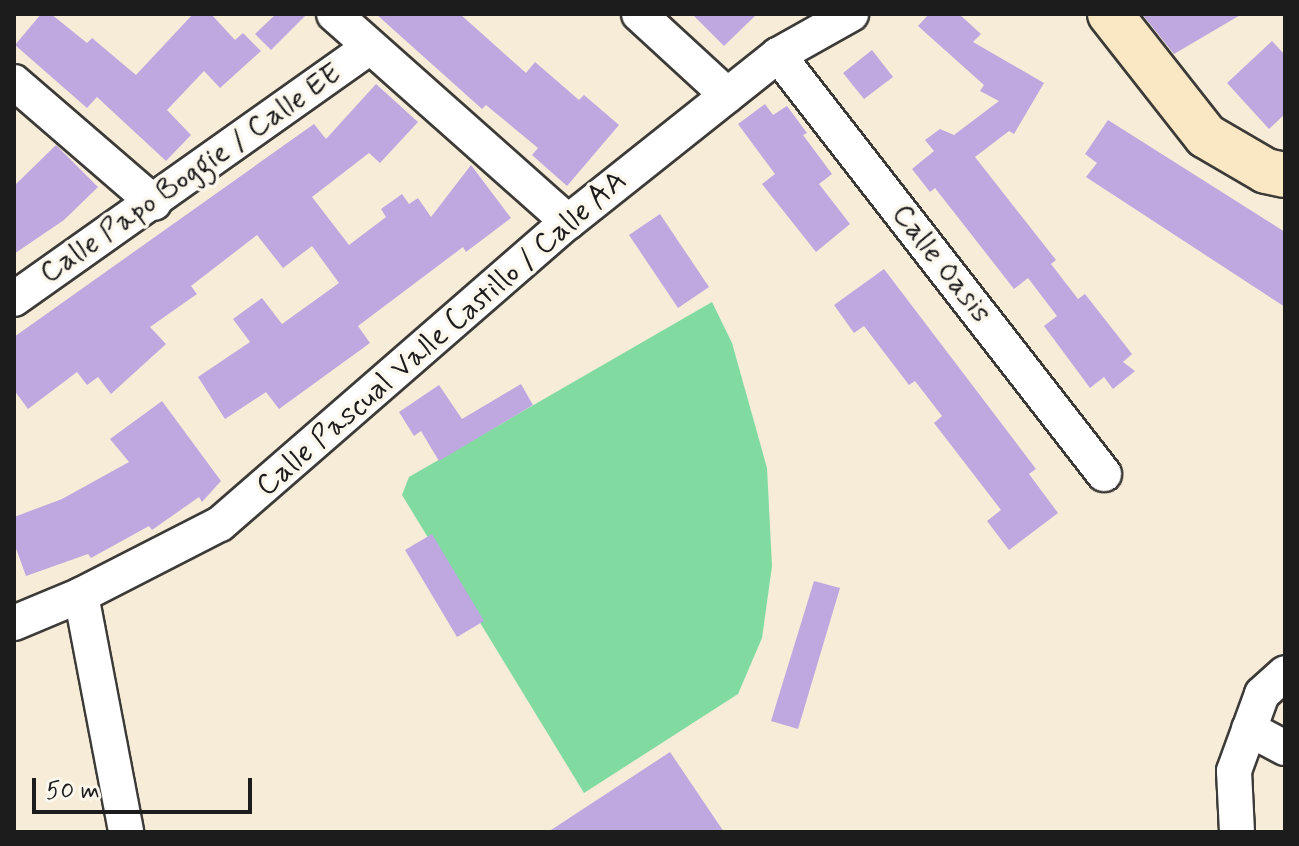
<!DOCTYPE html>
<style>
body{margin:0}
#map{position:relative;width:1299px;height:846px;overflow:hidden;background:#f7ecd7;font-family:Mynerve,sans-serif}
div>[style]{position:absolute}
.green>*{inset:0;background:#81dba1}
.building>*{inset:0;background:#bfa8e0}
.roads{filter:drop-shadow(2px 0 #3d3b38) drop-shadow(-2px 0 #3d3b38) drop-shadow(0 2px #3d3b38) drop-shadow(0 -2px #3d3b38)}
.street>*{height:34px;margin:-17px;padding:0 17px;transform-origin:17px;border-radius:17px;background:#fff}
.secondary>*{height:44px;margin:-22px;padding:0 22px;transform-origin:22px;border-radius:22px;background:#fae7c3}
span{translate:-50% -50%;white-space:nowrap;text-align:center;line-height:1.15;-webkit-text-stroke:7px #fbf7ec;paint-order:stroke}
.street-label{font-size:30px;color:#1c1c1c}
.frame{position:absolute;inset:0;border:16px solid #1c1c1c;pointer-events:none}
.scale{position:absolute;left:32px;top:778px;width:220px;height:36px;box-sizing:border-box;border:4px solid #1c1c1c;border-top:0;padding-left:10px;font-size:24px;line-height:28px;white-space:nowrap;color:#1c1c1c;-webkit-text-stroke:6px #fbf7ec;paint-order:stroke}
</style>
<div id="map">
<div class="green">
<div style="clip-path:polygon(712px 302px,732px 343px,767px 468px,772px 566px,762px 638px,738px 694px,584px 793px,402px 495px,409px 477px)"></div>
</div>
<div class="building">
<div style="clip-path:polygon(41px 14px,51px 14px,87px 43px,92px 38px,136px 75px,193px 14px,211px 14px,235px 40px,243px 33px,261px 51px,220px 88px,204px 71px,167px 110px,191px 135px,166px 161px,97px 97px,87px 108px,15px 45px)"></div>
<div style="clip-path:polygon(276px 14px,307px 14px,271px 50px,255px 34px)"></div>
<div style="clip-path:polygon(376px 14px,460px 14px,526px 73px,535px 62px,579px 100px,584px 95px,619px 125px,567px 186px,532px 155px,538px 148px,486px 105px,482px 109px)"></div>
<div style="clip-path:polygon(692px 14px,757px 14px,724px 46px)"></div>
<div style="clip-path:polygon(929px 14px,959px 14px,981px 34px,973px 42px,1044px 83px,1014px 134px,1009px 131px,975px 157px,1056px 260px,1051px 264px,1078px 299px,1085px 294px,1132px 354px,1123px 362px,1135px 371px,1113px 389px,1104px 377px,1090px 388px,1044px 326px,1057px 316px,1028px 278px,1014px 289px,935px 188px,930px 192px,912px 169px,934px 151px,925px 140px,940px 129px,954px 135px,999px 101px,980px 91px,984px 85px,918px 26px)"></div>
<div style="clip-path:polygon(1142px 14px,1242px 14px,1174px 54px)"></div>
<div style="clip-path:polygon(1272px 41px,1285px 55px,1285px 114px,1269px 129px,1227px 83px)"></div>
<div style="clip-path:polygon(872px 50px,893px 77px,864px 99px,843px 73px)"></div>
<div style="clip-path:polygon(376px 84px,418px 122px,380px 163px,369px 153px,312px 197px,349px 245px,386px 217px,381px 209px,402px 194px,409px 204px,418px 198px,431px 217px,471px 165px,511px 218px,466px 252px,463px 247px,358px 326px,370px 343px,279px 409px,266px 392px,225px 419px,198px 377px,250px 342px,233px 319px,262px 298px,282px 324px,339px 283px,312px 246px,283px 268px,257px 235px,191px 286px,197px 294px,150px 327px,166px 344px,111px 394px,98px 377px,87px 385px,77px 372px,28px 409px,14px 390px,14px 337px,314px 124px,326px 139px)"></div>
<div style="clip-path:polygon(765px 104px,773px 115px,787px 106px,807px 133px,803px 135px,832px 174px,819px 184px,850px 224px,816px 252px,762px 184px,775px 174px,738px 124px)"></div>
<div style="clip-path:polygon(1108px 120px,1285px 232px,1285px 307px,1086px 177px,1097px 163px,1085px 154px)"></div>
<div style="clip-path:polygon(56px 145px,98px 187px,64px 220px,14px 254px,14px 186px)"></div>
<div style="clip-path:polygon(660px 214px,709px 287px,678px 308px,629px 235px)"></div>
<div style="clip-path:polygon(884px 269px,1036px 469px,1029px 474px,1058px 513px,1009px 550px,987px 521px,1001px 510px,934px 423px,942px 416px,915px 381px,909px 385px,864px 326px,854px 333px,834px 305px)"></div>
<div style="clip-path:polygon(521px 384px,533px 405px,439px 461px,421px 431px,414px 436px,399px 412px,439px 385px,462px 419px)"></div>
<div style="clip-path:polygon(162px 401px,221px 481px,202px 502px,199px 497px,152px 530px,149px 526px,91px 558px,88px 554px,26px 576px,14px 543px,14px 517px,62px 499px,129px 462px,110px 439px)"></div>
<div style="clip-path:polygon(432px 534px,484px 621px,457px 637px,405px 550px)"></div>
<div style="clip-path:polygon(814px 581px,840px 588px,798px 729px,771px 721px)"></div>
<div style="clip-path:polygon(670px 752px,724px 832px,548px 832px)"></div>
</div>
<div class="roads">
<div class="street">
<div style="left:334px;top:14px;width:313px;rotate:41.6deg"></div>
<div style="left:639px;top:14px;width:120px;rotate:42.6deg"></div>
<div style="left:778px;top:55px;width:531px;rotate:52.12deg"></div>
<div style="left:14px;top:82px;width:185px;rotate:40.8deg"></div>
<div style="left:14px;top:299px;width:434px;rotate:-35.3deg"></div>
<div style="left:81px;top:595px;width:241px;rotate:79.2deg"></div>
<div style="left:14px;top:623px;width:73px;rotate:-22.7deg"></div>
<div style="left:81px;top:595px;width:156px;rotate:-27.1deg"></div>
<div style="left:220px;top:524px;width:461px;rotate:-41deg"></div>
<div style="left:568px;top:222px;width:268px;rotate:-38.5deg"></div>
<div style="left:778px;top:55px;width:84px;rotate:-29.3deg"></div>
<div style="left:1249px;top:729px;width:41px;rotate:27.8deg"></div>
<div style="left:1237px;top:832px;width:61px;rotate:-92.8deg"></div>
<div style="left:1234px;top:771px;width:82px;rotate:-70deg"></div>
<div style="left:1262px;top:694px;width:31px;rotate:-42deg"></div>
</div>
<div class="secondary">
<div style="left:1110px;top:14px;width:155px;rotate:51.8deg"></div>
<div style="left:1206px;top:136px;width:69px;rotate:30.3deg"></div>
<div style="left:1266px;top:171px;width:19px;rotate:12deg"></div>
</div>
</div>
<div class="street-label">
<span style="left:191px;top:174px;rotate:-35deg">Calle Papo Boggie / Calle EE</span>
<span style="left:941px;top:264px;rotate:52deg">Calle Oasis</span>
<span style="left:442px;top:334px;rotate:-41deg">Calle Pascual Valle Castillo / Calle AA</span>
</div>
<div class="frame"></div>
<div class="scale">50 m</div>
</div>
